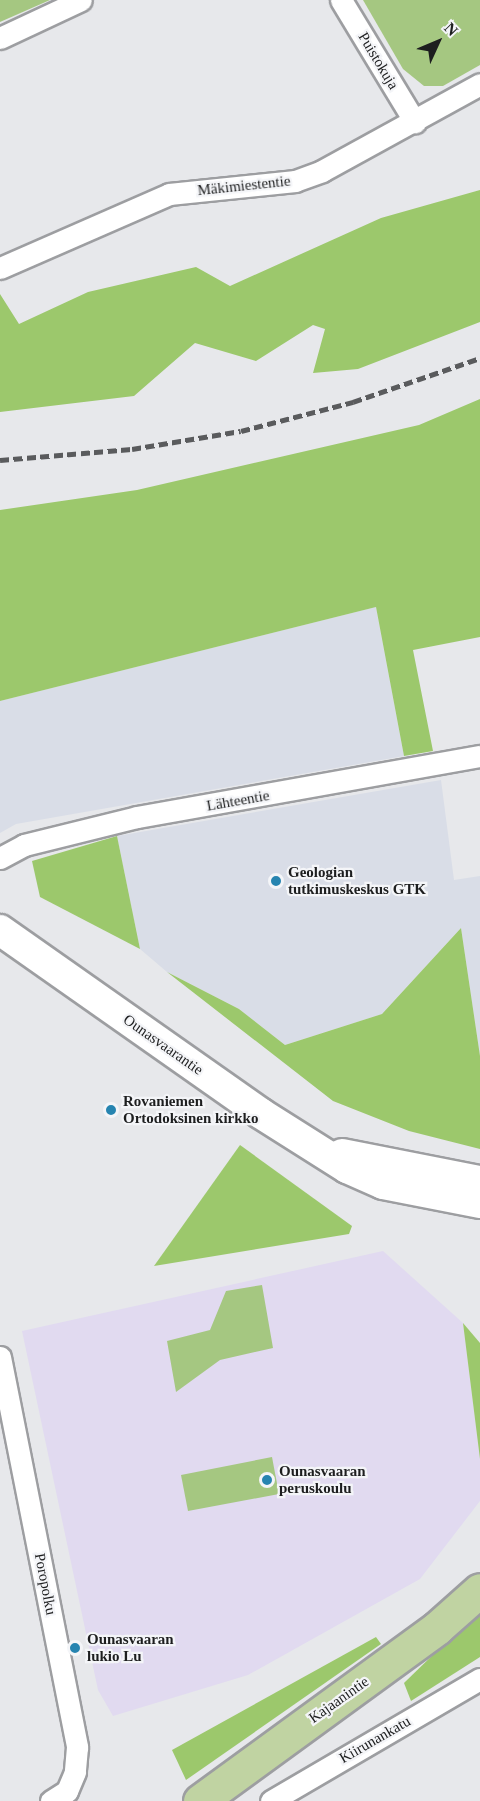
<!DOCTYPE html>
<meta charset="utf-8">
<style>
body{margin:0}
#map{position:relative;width:480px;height:1801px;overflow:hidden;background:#e7e8eb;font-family:Georgia,serif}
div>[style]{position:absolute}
.built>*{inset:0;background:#d9dde7}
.education>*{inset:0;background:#e1daf0}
.green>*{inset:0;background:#a5c781}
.forest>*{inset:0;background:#9cc86c}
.roads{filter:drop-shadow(2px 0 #9d9ea1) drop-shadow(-2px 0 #9d9ea1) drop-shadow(0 2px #9d9ea1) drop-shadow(0 -2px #9d9ea1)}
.street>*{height:21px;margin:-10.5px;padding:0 10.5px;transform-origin:10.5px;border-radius:10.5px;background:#fff}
.secondary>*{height:30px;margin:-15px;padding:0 15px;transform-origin:15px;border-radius:15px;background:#fff}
.primary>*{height:33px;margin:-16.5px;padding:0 16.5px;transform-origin:16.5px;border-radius:16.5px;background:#c0d3a2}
.rail>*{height:4.5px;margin-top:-2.25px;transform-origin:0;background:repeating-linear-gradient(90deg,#5a5b5d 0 9px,transparent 0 13.5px)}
.dots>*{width:16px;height:16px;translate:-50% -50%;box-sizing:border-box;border:3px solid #f4f5f8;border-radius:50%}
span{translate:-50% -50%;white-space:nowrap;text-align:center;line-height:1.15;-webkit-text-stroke:4.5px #f4f5f8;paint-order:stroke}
.street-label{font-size:15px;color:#1d1e1f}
.poi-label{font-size:15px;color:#1d1e1f;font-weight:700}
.left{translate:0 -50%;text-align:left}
.north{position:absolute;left:408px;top:12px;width:60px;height:60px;-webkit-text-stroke:4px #f4f5f8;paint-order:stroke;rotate:46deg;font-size:16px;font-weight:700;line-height:24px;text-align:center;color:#1d1e1f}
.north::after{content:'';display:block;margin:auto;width:21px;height:27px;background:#1d1e1f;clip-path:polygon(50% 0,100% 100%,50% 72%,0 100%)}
</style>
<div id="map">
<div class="built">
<div style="clip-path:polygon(376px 607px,404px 756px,16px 824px,0 833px,0 701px)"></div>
<div style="clip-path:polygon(441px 780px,454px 880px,480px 876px,480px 1056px,461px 928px,382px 1014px,285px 1045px,239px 1009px,167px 972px,140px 949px,117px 836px)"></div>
</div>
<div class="education">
<div style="clip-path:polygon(383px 1251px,463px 1323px,480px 1459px,480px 1501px,420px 1579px,248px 1675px,113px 1716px,98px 1690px,22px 1331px)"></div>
</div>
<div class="green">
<div style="clip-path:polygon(0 0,50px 0,0 22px)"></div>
<div style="clip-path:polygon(363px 0,480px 0,480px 65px,443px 86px,424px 86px,403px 69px)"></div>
<div style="clip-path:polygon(262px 1285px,273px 1348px,220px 1360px,176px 1392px,167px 1341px,210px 1330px,226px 1291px)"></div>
<div style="clip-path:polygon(272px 1457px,279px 1494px,188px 1511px,181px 1475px)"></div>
</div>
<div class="forest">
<div style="clip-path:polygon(480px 190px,480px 322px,358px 369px,313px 373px,325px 329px,313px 325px,256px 361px,195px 343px,134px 396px,0 412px,0 294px,19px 324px,88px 292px,196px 267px,230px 286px,381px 218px)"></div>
<div style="clip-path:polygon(480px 399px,480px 637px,413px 650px,433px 751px,404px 756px,376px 607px,0 701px,0 510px,137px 490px,419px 425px)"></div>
<div style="clip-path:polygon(117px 836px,140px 949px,40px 897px,32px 861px)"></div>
<div style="clip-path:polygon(461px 928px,480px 1056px,480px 1149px,409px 1131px,333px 1101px,167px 972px,239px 1009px,285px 1045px,382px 1014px)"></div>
<div style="clip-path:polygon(240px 1145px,352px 1226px,349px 1234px,154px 1266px)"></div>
<div style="clip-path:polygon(463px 1323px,480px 1343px,480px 1459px)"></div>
<div style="clip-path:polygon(480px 1609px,480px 1657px,411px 1701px,404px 1683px)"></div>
<div style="clip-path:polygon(376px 1637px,381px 1644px,186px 1780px,172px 1750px)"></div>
</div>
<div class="roads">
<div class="street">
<div style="left:341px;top:0;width:143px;rotate:58.8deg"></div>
<div style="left:0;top:38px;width:89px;rotate:-25.1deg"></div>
<div style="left:0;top:268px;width:184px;rotate:-23.6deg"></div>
<div style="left:169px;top:194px;width:127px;rotate:-5.9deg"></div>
<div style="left:295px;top:181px;width:29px;rotate:-20deg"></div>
<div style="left:322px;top:171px;width:180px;rotate:-28.8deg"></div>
<div style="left:0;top:858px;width:27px;rotate:-28deg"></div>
<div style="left:24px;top:845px;width:116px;rotate:-13.9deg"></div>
<div style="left:137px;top:817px;width:348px;rotate:-10.1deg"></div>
<div style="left:0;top:1357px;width:398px;rotate:78.8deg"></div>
<div style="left:77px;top:1747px;width:25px;rotate:95deg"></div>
<div style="left:75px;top:1772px;width:21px;rotate:113deg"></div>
<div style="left:67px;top:1791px;width:19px;rotate:148deg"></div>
<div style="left:271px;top:1801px;width:242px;rotate:-30.3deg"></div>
</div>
<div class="secondary">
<div style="left:0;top:930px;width:318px;rotate:35.1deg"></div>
<div style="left:260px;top:1113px;width:103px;rotate:32.3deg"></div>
<div style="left:347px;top:1168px;width:39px;rotate:24deg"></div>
<div style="left:383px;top:1184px;width:99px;rotate:11.1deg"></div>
<div style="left:342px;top:1154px;width:141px;rotate:11.1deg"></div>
</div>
<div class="primary">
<div style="left:200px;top:1801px;width:293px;rotate:-36.1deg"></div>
<div style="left:437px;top:1628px;width:57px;rotate:-41.5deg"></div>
</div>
</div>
<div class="rail">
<div style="left:0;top:460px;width:132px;rotate:-4.8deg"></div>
<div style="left:132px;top:449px;width:110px;rotate:-9.4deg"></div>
<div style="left:241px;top:431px;width:116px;rotate:-14.5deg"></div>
<div style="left:353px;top:402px;width:134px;rotate:-19.1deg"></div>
</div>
<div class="dots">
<div style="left:276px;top:881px;background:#2684b0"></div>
<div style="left:111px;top:1110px;background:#2684b0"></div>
<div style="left:267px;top:1480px;background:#2684b0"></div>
<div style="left:75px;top:1648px;background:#2684b0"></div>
</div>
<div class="street-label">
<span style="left:378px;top:61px;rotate:59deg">Puistokuja</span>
<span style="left:244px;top:186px;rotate:-6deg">Mäkimiestentie</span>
<span style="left:238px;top:801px;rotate:-10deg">Lähteentie</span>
<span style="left:163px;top:1045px;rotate:35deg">Ounasvaarantie</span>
<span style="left:45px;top:1584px;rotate:79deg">Poropolku</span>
<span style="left:339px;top:1700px;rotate:-35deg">Kajaanintie</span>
<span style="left:375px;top:1740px;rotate:-30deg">Kiirunankatu</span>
</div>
<div class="poi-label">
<span class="left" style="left:288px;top:881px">Geologian<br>tutkimuskeskus GTK</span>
<span class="left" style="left:123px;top:1110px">Rovaniemen<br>Ortodoksinen kirkko</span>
<span class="left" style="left:279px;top:1480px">Ounasvaaran<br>peruskoulu</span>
<span class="left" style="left:87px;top:1648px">Ounasvaaran<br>lukio Lu</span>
</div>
<div class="north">N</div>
</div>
